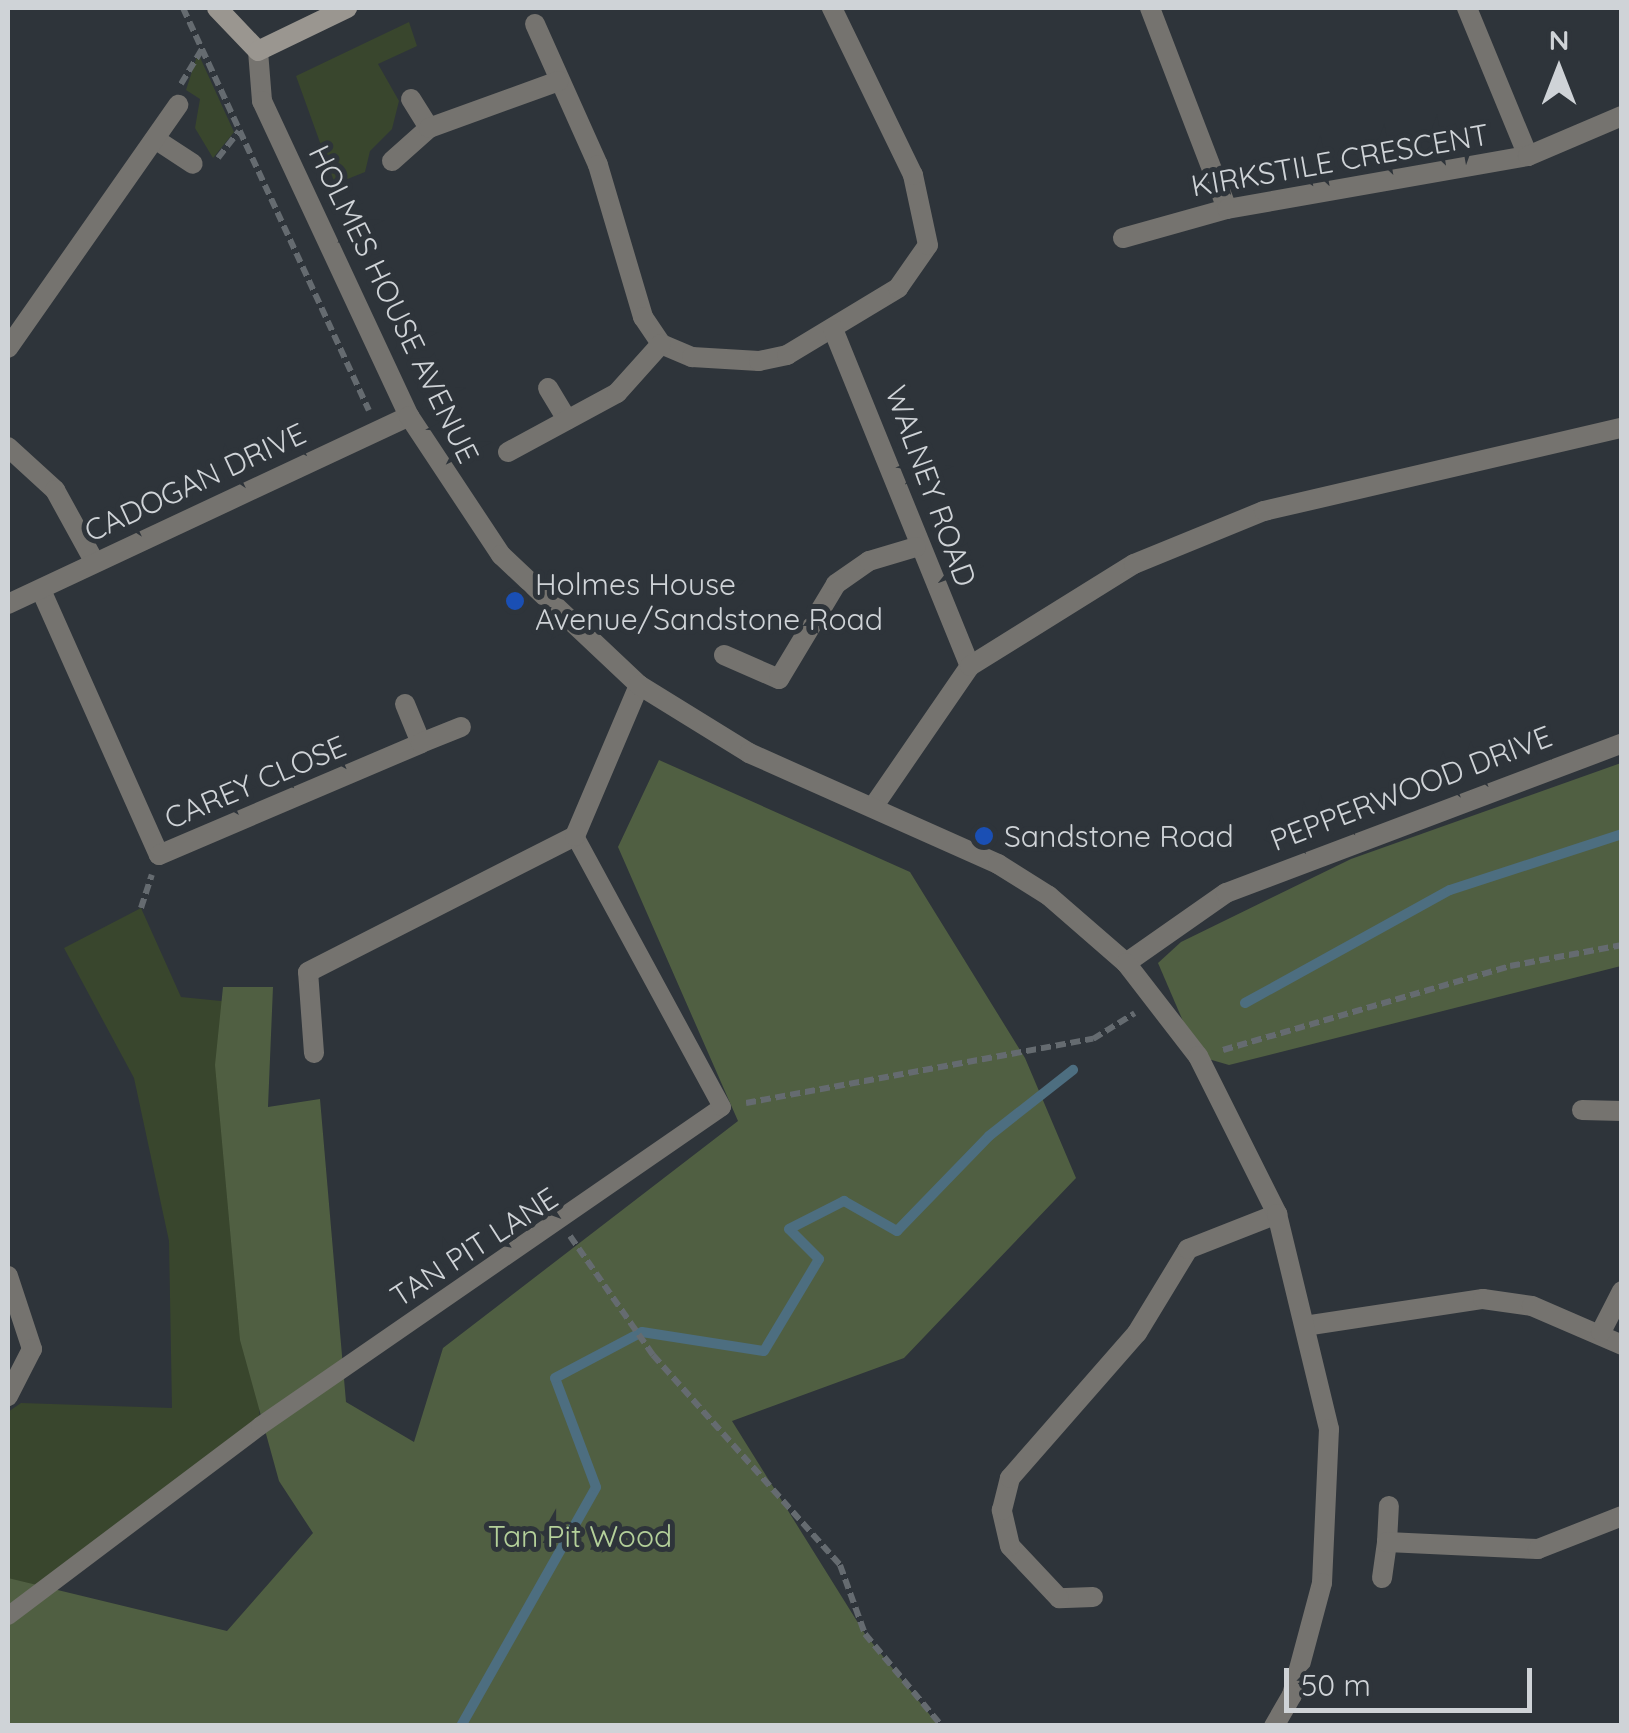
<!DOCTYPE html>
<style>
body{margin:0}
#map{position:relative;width:1629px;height:1733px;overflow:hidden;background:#2e343a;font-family:Quicksand,sans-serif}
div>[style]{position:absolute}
.green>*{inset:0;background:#39462d}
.forest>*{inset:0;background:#505f42}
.stream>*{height:10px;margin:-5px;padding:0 5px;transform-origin:5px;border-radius:5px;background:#4d6e80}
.path>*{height:6px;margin-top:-3px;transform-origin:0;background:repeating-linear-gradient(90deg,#656b70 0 10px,transparent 0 15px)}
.service>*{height:18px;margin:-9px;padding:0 9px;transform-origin:9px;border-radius:9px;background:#75736f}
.minor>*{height:20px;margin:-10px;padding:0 10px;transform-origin:10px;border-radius:10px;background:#75736f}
.tertiary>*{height:20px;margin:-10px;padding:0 10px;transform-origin:10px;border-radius:10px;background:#75736f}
.secondary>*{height:20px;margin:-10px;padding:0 10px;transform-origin:10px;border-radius:10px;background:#9a9690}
.dots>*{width:28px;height:28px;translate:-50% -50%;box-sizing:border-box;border:5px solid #2e343a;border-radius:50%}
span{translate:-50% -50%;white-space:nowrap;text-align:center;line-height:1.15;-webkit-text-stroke:10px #2e343a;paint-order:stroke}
.street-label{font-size:30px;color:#cfd3d7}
.poi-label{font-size:30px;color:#cfd3d7}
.left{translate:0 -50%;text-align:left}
.park-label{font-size:30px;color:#b4d09a}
.frame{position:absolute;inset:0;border:10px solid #cfd3d7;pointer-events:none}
.north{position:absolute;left:1509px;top:20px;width:100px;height:100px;-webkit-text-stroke:8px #2e343a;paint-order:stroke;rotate:0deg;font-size:28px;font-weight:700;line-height:40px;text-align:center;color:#cfd3d7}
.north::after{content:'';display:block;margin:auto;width:35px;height:45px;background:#cfd3d7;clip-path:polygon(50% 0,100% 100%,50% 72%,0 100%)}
.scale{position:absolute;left:1284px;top:1668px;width:248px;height:45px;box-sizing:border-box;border:5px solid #cfd3d7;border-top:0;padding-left:12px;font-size:30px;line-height:35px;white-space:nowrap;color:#cfd3d7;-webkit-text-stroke:8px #2e343a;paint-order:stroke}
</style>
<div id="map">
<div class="green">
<div style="clip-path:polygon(409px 22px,417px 46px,378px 64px,399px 101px,392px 129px,370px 151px,365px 172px,335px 184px,296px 76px)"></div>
<div style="clip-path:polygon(198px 53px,234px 132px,213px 158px,195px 128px,200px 99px,186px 90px)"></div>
<div style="clip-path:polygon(141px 908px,181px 997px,241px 1003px,260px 1426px,8px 1616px,8px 1412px,21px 1403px,172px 1408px,169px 1241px,134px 1078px,64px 948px)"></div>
</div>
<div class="forest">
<div style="clip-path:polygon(659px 760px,910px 872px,1025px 1058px,1076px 1178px,904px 1358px,732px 1421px,865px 1634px,938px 1725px,8px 1726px,8px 1578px,227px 1631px,313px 1533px,279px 1481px,240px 1340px,215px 1065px,223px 987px,273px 987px,268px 1107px,320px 1099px,346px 1402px,414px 1442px,443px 1348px,738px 1121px,618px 847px)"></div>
<div style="clip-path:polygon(1621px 763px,1621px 966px,1229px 1065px,1198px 1056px,1158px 963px,1181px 942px,1351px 859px)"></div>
</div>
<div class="stream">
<div style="left:1245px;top:1003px;width:234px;rotate:-28.9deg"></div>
<div style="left:1450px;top:890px;width:181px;rotate:-18deg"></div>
<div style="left:461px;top:1726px;width:274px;rotate:-60.5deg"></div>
<div style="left:596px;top:1487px;width:116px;rotate:-110.6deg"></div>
<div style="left:555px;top:1378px;width:98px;rotate:-27.9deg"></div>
<div style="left:642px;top:1332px;width:123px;rotate:8.9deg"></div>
<div style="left:764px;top:1351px;width:107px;rotate:-59.1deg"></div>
<div style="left:819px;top:1259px;width:42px;rotate:-135deg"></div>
<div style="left:789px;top:1229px;width:62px;rotate:-27deg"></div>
<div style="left:844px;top:1201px;width:61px;rotate:29.5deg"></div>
<div style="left:897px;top:1231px;width:132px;rotate:-45.9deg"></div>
<div style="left:989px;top:1136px;width:107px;rotate:-38.2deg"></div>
</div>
<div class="path">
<div style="left:183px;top:8px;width:443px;rotate:65.2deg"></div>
<div style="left:181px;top:84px;width:41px;rotate:-59deg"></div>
<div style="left:218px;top:158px;width:34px;rotate:-52deg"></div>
<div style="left:141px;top:908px;width:35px;rotate:-72deg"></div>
<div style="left:1223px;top:1050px;width:299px;rotate:-16.3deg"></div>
<div style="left:1510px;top:966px;width:114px;rotate:-10.6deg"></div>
<div style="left:746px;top:1103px;width:353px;rotate:-10.5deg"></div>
<div style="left:1093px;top:1039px;width:49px;rotate:-31.8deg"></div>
<div style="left:570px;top:1236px;width:145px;rotate:55.1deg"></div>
<div style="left:653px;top:1355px;width:281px;rotate:48.3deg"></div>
<div style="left:840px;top:1565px;width:73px;rotate:70.1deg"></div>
<div style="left:865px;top:1634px;width:120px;rotate:50.1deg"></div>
</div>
<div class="service">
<div style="left:8px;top:1616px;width:316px;rotate:-37deg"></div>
<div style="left:260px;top:1426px;width:561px;rotate:-34.62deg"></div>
<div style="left:722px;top:1107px;width:308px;rotate:-118.5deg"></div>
</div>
<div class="minor">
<div style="left:1150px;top:8px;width:215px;rotate:69deg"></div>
<div style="left:1467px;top:8px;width:160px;rotate:67.6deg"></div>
<div style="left:535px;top:24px;width:154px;rotate:65.9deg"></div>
<div style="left:598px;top:165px;width:159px;rotate:73.5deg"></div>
<div style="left:643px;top:317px;width:32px;rotate:56deg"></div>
<div style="left:661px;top:344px;width:34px;rotate:23deg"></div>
<div style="left:692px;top:357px;width:67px;rotate:3.4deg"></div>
<div style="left:759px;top:361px;width:29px;rotate:-12deg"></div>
<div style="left:787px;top:355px;width:130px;rotate:-31.1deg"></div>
<div style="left:898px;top:288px;width:52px;rotate:-55.1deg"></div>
<div style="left:928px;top:245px;width:72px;rotate:-102.1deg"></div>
<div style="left:913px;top:175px;width:186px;rotate:-115.9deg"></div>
<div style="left:411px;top:99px;width:34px;rotate:58deg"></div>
<div style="left:155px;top:139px;width:45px;rotate:33.3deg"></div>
<div style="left:392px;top:161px;width:50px;rotate:-41.7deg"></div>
<div style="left:429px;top:128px;width:138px;rotate:-19.9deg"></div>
<div style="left:1123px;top:238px;width:108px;rotate:-15.6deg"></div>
<div style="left:1227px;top:209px;width:306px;rotate:-10deg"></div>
<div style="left:1528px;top:156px;width:102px;rotate:-23.1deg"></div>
<div style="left:833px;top:329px;width:364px;rotate:67.9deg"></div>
<div style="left:8px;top:348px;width:297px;rotate:-55deg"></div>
<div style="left:548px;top:388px;width:37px;rotate:59deg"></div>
<div style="left:8px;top:447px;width:64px;rotate:42.5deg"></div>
<div style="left:55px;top:490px;width:81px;rotate:61.2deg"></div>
<div style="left:508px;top:452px;width:124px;rotate:-28.4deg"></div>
<div style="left:617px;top:393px;width:66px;rotate:-48.1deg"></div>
<div style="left:41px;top:590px;width:290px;rotate:66deg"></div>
<div style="left:159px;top:855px;width:285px;rotate:-23.1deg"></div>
<div style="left:8px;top:604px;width:443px;rotate:-25.1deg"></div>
<div style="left:724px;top:655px;width:60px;rotate:23.6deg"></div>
<div style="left:779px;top:679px;width:111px;rotate:-59deg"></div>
<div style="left:836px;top:584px;width:40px;rotate:-34.9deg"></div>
<div style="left:869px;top:561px;width:49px;rotate:-16.6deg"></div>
<div style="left:405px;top:704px;width:42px;rotate:67.7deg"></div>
<div style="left:421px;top:743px;width:43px;rotate:-21.8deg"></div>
<div style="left:873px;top:807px;width:171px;rotate:-55.5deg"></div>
<div style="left:970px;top:666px;width:193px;rotate:-31.9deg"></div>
<div style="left:1134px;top:564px;width:140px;rotate:-22.2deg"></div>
<div style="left:1264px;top:511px;width:367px;rotate:-13.1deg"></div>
<div style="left:1126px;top:963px;width:122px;rotate:-35deg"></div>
<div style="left:1226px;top:893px;width:423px;rotate:-20.7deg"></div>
<div style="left:314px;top:1053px;width:81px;rotate:-94.2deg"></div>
<div style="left:308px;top:972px;width:300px;rotate:-27deg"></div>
<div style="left:575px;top:836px;width:164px;rotate:-67deg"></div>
<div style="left:1582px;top:1110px;width:40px;rotate:1.4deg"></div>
<div style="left:8px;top:1276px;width:77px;rotate:71.8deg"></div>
<div style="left:32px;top:1349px;width:53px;rotate:117.1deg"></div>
<div style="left:1311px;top:1325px;width:174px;rotate:-8.6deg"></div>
<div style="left:1483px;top:1299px;width:49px;rotate:8.1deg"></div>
<div style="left:1532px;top:1306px;width:98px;rotate:23.4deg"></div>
<div style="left:1601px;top:1332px;width:46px;rotate:-62.9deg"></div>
<div style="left:1387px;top:1542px;width:36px;rotate:-87deg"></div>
<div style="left:1382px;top:1578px;width:36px;rotate:-82deg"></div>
<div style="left:1387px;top:1542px;width:151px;rotate:2.7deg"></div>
<div style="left:1538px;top:1549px;width:90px;rotate:-21.4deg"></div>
<div style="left:1093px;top:1597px;width:34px;rotate:178deg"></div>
<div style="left:1059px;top:1598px;width:71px;rotate:-133.3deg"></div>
<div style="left:1010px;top:1546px;width:37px;rotate:-103deg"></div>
<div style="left:1002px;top:1510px;width:33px;rotate:-76deg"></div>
<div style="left:1010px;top:1478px;width:193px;rotate:-48.8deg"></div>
<div style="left:1137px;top:1333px;width:98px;rotate:-58.7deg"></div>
<div style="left:1188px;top:1249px;width:96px;rotate:-21.5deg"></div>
</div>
<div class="tertiary">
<div style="left:258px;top:51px;width:50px;rotate:85.4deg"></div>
<div style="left:262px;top:101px;width:348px;rotate:65deg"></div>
<div style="left:409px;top:416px;width:167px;rotate:56.5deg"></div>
<div style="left:501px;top:555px;width:190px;rotate:43.3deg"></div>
<div style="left:639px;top:685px;width:129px;rotate:31.7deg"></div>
<div style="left:749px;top:753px;width:273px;rotate:24deg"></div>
<div style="left:998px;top:864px;width:60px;rotate:32.1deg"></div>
<div style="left:1049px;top:896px;width:102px;rotate:41deg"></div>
<div style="left:1126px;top:963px;width:118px;rotate:52.3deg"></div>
<div style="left:1198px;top:1056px;width:177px;rotate:63.4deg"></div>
<div style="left:1277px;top:1214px;width:221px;rotate:76.4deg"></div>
<div style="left:1329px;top:1429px;width:154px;rotate:92.6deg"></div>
<div style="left:1322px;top:1583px;width:116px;rotate:105deg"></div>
<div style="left:1292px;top:1695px;width:36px;rotate:120deg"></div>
</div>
<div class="secondary">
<div style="left:217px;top:8px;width:59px;rotate:46.4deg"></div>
<div style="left:258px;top:51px;width:99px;rotate:-25.8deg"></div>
</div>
<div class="dots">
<div style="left:515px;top:601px;background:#1a4fb4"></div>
<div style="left:984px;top:836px;background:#1a4fb4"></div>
</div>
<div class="street-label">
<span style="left:1340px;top:160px;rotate:-10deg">KIRKSTILE CRESCENT</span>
<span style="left:394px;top:304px;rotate:64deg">HOLMES HOUSE AVENUE</span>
<span style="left:195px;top:482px;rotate:-25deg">CADOGAN DRIVE</span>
<span style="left:931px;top:486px;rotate:70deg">WALNEY ROAD</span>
<span style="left:255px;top:782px;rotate:-23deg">CAREY CLOSE</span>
<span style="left:1411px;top:788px;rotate:-21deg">PEPPERWOOD DRIVE</span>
<span style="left:474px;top:1247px;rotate:-33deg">TAN PIT LANE</span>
</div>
<div class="poi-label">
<span class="left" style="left:535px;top:601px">Holmes House<br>Avenue/Sandstone Road</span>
<span class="left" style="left:1004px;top:836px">Sandstone Road</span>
</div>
<div class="park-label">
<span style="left:580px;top:1536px">Tan Pit Wood</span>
</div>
<div class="frame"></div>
<div class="north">N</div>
<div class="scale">50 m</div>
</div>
